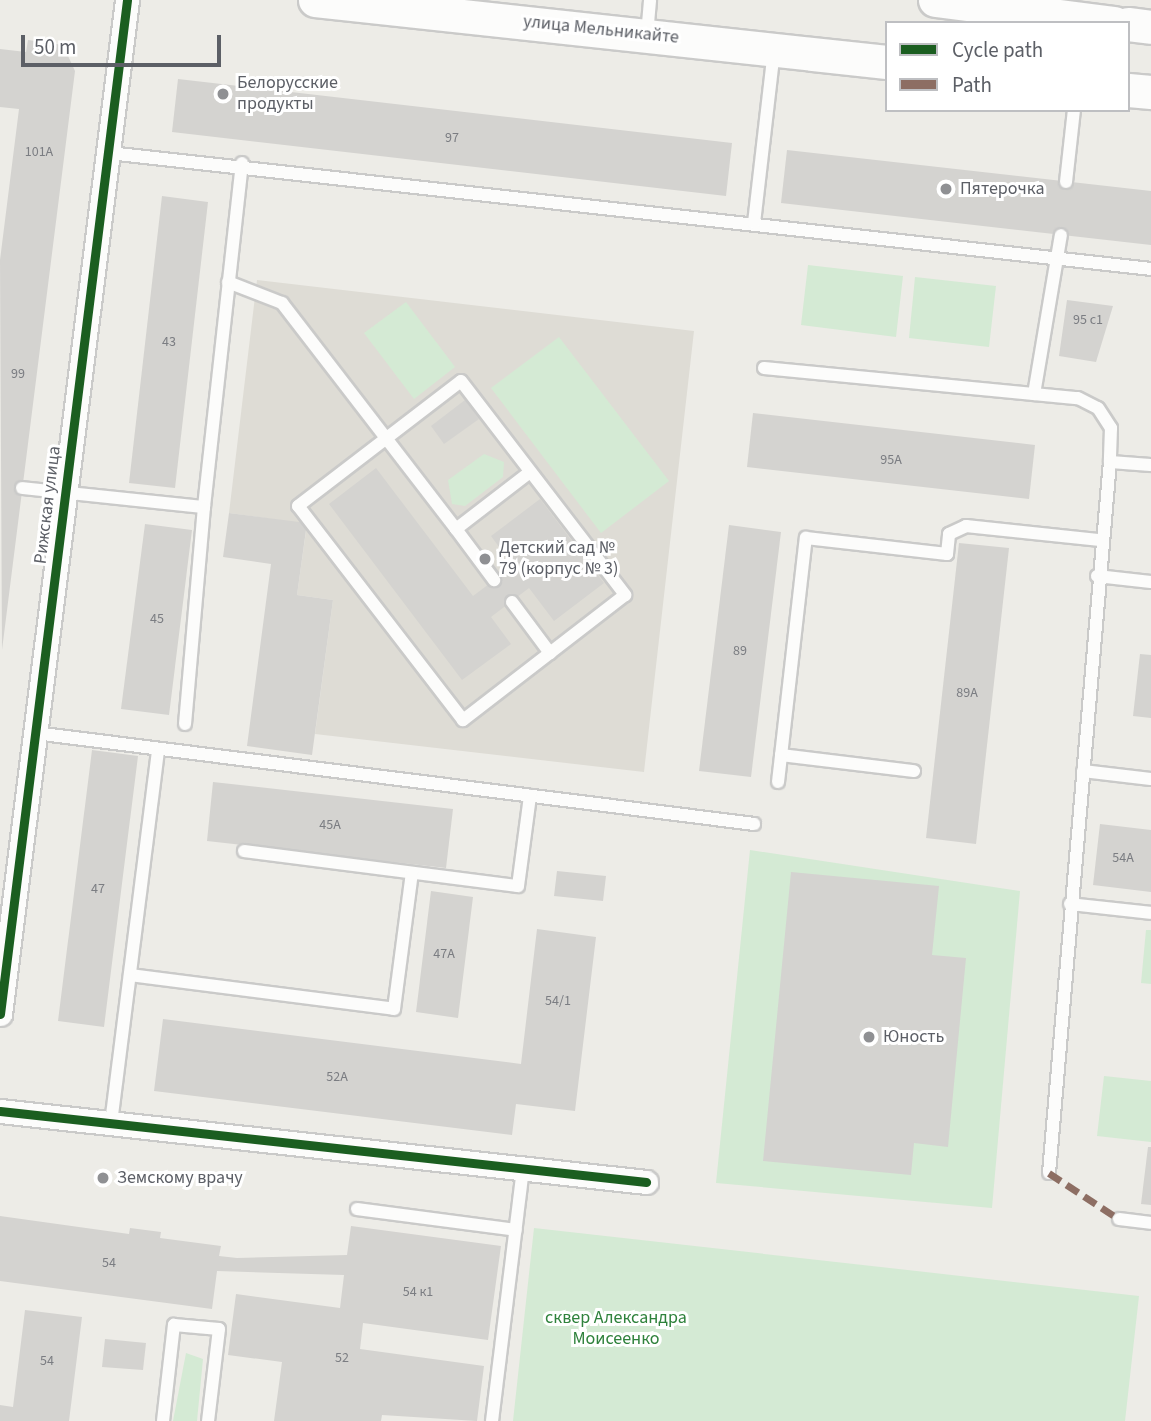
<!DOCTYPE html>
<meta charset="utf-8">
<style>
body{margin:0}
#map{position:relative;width:1151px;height:1421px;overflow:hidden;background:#edece7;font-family:"Source Sans 3",sans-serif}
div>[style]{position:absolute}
.education>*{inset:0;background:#dedcd5}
.green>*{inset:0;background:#d4ead4}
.building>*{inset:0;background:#d4d3d0}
.roads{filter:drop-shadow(2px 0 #cacac9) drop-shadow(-2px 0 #cacac9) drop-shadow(0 2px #cacac9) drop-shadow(0 -2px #cacac9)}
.lane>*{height:12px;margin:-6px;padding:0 6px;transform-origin:6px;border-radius:6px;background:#fcfcfb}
.street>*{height:23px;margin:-11.5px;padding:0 11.5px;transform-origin:11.5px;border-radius:11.5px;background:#fcfcfb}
.secondary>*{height:33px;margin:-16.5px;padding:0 16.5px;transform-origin:16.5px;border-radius:16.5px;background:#fcfcfb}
.quiet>*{height:7px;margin-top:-3.5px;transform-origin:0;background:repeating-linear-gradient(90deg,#8d6e63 0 14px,transparent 0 21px)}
.cycleway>*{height:9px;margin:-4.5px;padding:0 4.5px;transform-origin:4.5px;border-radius:4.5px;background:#1b5e20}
.dots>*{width:19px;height:19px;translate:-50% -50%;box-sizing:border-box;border:4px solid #fff;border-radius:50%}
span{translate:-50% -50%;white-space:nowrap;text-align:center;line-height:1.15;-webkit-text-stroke:6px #fff;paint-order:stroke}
.number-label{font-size:14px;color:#7b7d82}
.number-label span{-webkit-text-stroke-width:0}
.street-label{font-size:18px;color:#5c5f66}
.poi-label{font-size:18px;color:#5c5f66}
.left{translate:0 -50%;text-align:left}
.park-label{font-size:18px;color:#2f823c}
.legend{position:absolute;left:885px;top:21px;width:245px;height:91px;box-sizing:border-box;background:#fff;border:2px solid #bebfc2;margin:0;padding:9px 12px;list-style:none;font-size:21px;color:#5c5f66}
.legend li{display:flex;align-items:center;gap:14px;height:35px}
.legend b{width:35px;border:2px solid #bebfc2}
.scale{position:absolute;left:21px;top:35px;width:200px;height:32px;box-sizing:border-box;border:4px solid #5c5f66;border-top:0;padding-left:9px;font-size:21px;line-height:24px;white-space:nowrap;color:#5c5f66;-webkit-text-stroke:5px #fff;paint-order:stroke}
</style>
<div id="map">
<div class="education">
<div style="clip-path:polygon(257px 280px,694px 331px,644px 772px,315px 734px,333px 600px,297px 595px,307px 524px,229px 513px)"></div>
</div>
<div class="green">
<div style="clip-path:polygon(808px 265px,903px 276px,896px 337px,801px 325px)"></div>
<div style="clip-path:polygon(915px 277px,996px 286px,989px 347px,909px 338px)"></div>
<div style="clip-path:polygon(406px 302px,455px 367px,414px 399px,364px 333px)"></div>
<div style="clip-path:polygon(559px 337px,669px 481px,601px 533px,491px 388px)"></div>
<div style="clip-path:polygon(484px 454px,504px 462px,503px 477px,465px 506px,452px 504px,448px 480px)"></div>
<div style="clip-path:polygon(750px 850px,1020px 891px,992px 1208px,716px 1183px)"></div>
<div style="clip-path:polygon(1146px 930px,1151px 930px,1151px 984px,1141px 983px)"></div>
<div style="clip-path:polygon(1104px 1076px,1151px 1081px,1151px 1142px,1097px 1136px)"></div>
<div style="clip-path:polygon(534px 1228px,1139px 1296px,1125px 1421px,513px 1421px)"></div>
<div style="clip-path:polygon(186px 1353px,203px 1359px,197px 1421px,173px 1421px)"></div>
</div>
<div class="building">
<div style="clip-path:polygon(28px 40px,63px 45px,75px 71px,2px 650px,0 260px,19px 109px,0 107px,0 49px,26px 52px)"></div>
<div style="clip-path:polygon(178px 79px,732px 143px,726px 196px,172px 132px)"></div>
<div style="clip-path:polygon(787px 150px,1151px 191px,1151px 245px,781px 203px)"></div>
<div style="clip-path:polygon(162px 196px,208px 202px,175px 488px,129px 483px)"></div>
<div style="clip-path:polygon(1067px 300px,1113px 306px,1096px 362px,1059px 356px)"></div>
<div style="clip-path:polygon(465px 400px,479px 419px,444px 444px,431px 426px)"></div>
<div style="clip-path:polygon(753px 413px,1035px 445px,1029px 499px,747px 467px)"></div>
<div style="clip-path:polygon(376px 468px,473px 596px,513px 566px,491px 536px,540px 499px,604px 583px,554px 621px,529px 588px,491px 617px,511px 644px,462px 680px,329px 504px)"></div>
<div style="clip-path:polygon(229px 513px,307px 523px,297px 595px,333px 600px,312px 755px,247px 746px,271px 564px,223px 557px)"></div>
<div style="clip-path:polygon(145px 524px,192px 530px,169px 715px,121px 709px)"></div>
<div style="clip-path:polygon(729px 525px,781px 532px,751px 777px,699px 771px)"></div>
<div style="clip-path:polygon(959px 543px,1009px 548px,976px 844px,926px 838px)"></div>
<div style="clip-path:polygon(1140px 654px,1151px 655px,1151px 718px,1133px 716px)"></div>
<div style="clip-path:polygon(92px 750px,138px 756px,104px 1027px,58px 1021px)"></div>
<div style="clip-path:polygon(213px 782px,453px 809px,446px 868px,207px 841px)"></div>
<div style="clip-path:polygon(1100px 824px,1151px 830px,1151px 892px,1093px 885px)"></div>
<div style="clip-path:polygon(557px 871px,606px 876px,603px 901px,554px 896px)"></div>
<div style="clip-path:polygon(791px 872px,939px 886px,932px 955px,966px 958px,948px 1147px,914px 1143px,911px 1175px,763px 1161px)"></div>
<div style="clip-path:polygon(431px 891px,473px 897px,458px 1018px,416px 1012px)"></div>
<div style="clip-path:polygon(537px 929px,596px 937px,575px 1111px,516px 1104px,512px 1135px,154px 1091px,163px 1019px,521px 1064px)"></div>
<div style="clip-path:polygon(1148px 1147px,1151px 1147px,1151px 1205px,1141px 1204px)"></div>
<div style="clip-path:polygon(0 1216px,129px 1234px,130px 1228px,161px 1232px,160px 1238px,221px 1246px,219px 1256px,237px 1258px,347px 1255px,351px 1226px,501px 1246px,488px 1340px,363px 1323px,360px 1349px,484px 1366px,477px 1421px,382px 1415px,381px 1421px,274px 1421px,282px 1362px,228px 1355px,236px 1294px,340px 1308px,344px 1275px,217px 1271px,212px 1309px,0 1281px)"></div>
<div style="clip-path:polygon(25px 1310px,82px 1317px,69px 1421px,0 1421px,0 1405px,13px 1407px)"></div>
<div style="clip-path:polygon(105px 1339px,146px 1343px,143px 1370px,102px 1367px)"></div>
</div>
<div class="roads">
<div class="lane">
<div style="left:647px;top:35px;width:35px;rotate:-85deg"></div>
<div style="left:109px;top:153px;width:1048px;rotate:6.35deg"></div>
<div style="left:1066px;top:182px;width:72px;rotate:-83.7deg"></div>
<div style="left:754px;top:223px;width:175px;rotate:-83.4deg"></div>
<div style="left:228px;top:282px;width:58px;rotate:21.3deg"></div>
<div style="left:282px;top:303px;width:285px;rotate:52.4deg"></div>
<div style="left:456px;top:529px;width:93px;rotate:-37.6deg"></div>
<div style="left:764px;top:368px;width:315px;rotate:5.5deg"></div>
<div style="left:1078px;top:398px;width:22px;rotate:27deg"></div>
<div style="left:1098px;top:408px;width:24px;rotate:57deg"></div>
<div style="left:1111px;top:428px;width:34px;rotate:92deg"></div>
<div style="left:461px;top:381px;width:270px;rotate:52.5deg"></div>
<div style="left:625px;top:595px;width:205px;rotate:142.3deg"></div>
<div style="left:463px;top:720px;width:270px;rotate:-127.6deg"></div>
<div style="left:298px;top:506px;width:205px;rotate:-37.5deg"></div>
<div style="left:1034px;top:394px;width:161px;rotate:-80.4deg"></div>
<div style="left:22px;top:488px;width:183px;rotate:6deg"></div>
<div style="left:204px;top:507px;width:346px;rotate:-83.7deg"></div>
<div style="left:456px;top:529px;width:64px;rotate:53.3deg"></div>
<div style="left:1097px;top:576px;width:54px;rotate:6.3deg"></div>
<div style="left:512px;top:602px;width:64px;rotate:53.3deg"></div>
<div style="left:185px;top:724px;width:218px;rotate:-85deg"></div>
<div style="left:35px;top:733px;width:725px;rotate:7.21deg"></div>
<div style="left:781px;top:755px;width:134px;rotate:6.9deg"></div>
<div style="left:1083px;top:771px;width:68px;rotate:6.7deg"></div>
<div style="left:778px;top:782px;width:246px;rotate:-83.5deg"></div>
<div style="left:806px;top:538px;width:142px;rotate:6.5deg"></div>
<div style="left:947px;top:554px;width:20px;rotate:-84deg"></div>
<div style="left:949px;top:534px;width:19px;rotate:-25deg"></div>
<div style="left:966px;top:526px;width:135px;rotate:6deg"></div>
<div style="left:244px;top:851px;width:276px;rotate:7.3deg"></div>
<div style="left:518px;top:886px;width:91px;rotate:-82.4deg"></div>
<div style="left:1070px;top:904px;width:81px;rotate:6.3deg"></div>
<div style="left:130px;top:975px;width:266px;rotate:7.3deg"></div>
<div style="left:394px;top:1009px;width:137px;rotate:-82.5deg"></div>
<div style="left:111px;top:1123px;width:377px;rotate:-82.8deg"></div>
<div style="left:1049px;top:1173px;width:714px;rotate:-85.1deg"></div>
<div style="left:1110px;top:462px;width:41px;rotate:4.2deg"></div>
<div style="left:357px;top:1209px;width:160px;rotate:7.5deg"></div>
<div style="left:1119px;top:1219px;width:32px;rotate:7deg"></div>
<div style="left:163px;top:1421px;width:97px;rotate:-83.5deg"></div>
<div style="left:174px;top:1325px;width:45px;rotate:5.1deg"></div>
<div style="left:219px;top:1329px;width:93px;rotate:96.8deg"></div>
<div style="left:492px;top:1421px;width:255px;rotate:-83deg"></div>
</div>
<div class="street">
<div style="left:0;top:1014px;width:1022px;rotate:-82.86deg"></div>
<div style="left:0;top:1111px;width:650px;rotate:6.27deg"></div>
</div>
<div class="secondary">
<div style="left:315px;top:0;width:575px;rotate:6.19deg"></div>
<div style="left:935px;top:0;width:181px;rotate:7.3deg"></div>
<div style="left:1128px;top:24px;width:23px;rotate:7deg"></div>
<div style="left:1128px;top:90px;width:23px;rotate:5deg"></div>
</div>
</div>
<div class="quiet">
<div style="left:1049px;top:1173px;width:84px;rotate:33.3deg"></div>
</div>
<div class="cycleway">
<div style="left:0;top:1014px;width:1022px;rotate:-82.86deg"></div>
<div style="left:0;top:1111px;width:650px;rotate:6.27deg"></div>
</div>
<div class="dots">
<div style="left:223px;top:94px;background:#8f9093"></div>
<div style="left:946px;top:189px;background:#8f9093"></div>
<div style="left:485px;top:559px;background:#8f9093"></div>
<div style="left:869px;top:1037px;background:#8f9093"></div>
<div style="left:103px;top:1178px;background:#8f9093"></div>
</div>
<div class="number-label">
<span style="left:452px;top:138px">97</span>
<span style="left:39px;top:152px">101А</span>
<span style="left:1088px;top:320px">95 с1</span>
<span style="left:169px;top:342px">43</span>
<span style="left:18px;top:374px">99</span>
<span style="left:891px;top:460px">95А</span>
<span style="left:157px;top:619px">45</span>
<span style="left:740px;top:651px">89</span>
<span style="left:967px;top:693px">89А</span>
<span style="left:330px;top:825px">45А</span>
<span style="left:1123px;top:858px">54А</span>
<span style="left:98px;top:889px">47</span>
<span style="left:444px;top:954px">47А</span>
<span style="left:558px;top:1001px">54/1</span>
<span style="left:337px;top:1077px">52А</span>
<span style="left:109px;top:1263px">54</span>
<span style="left:418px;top:1292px">54 к1</span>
<span style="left:342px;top:1358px">52</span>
<span style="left:47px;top:1361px">54</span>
</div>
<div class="street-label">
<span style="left:601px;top:30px;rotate:6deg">улица Мельникайте</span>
<span style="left:48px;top:505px;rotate:-83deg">Рижская улица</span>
</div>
<div class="poi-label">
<span class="left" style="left:237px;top:94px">Белорусские<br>продукты</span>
<span class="left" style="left:960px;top:189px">Пятерочка</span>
<span class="left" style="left:499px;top:559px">Детский сад №<br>79 (корпус № 3)</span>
<span class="left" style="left:883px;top:1037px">Юность</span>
<span class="left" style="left:117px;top:1178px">Земскому врачу</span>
</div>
<div class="park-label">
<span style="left:616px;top:1329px">сквер Александра<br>Моисеенко</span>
</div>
<ul class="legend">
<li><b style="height:9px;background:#1b5e20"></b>Cycle path</li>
<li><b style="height:9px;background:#8d6e63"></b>Path</li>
</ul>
<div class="scale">50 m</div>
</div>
